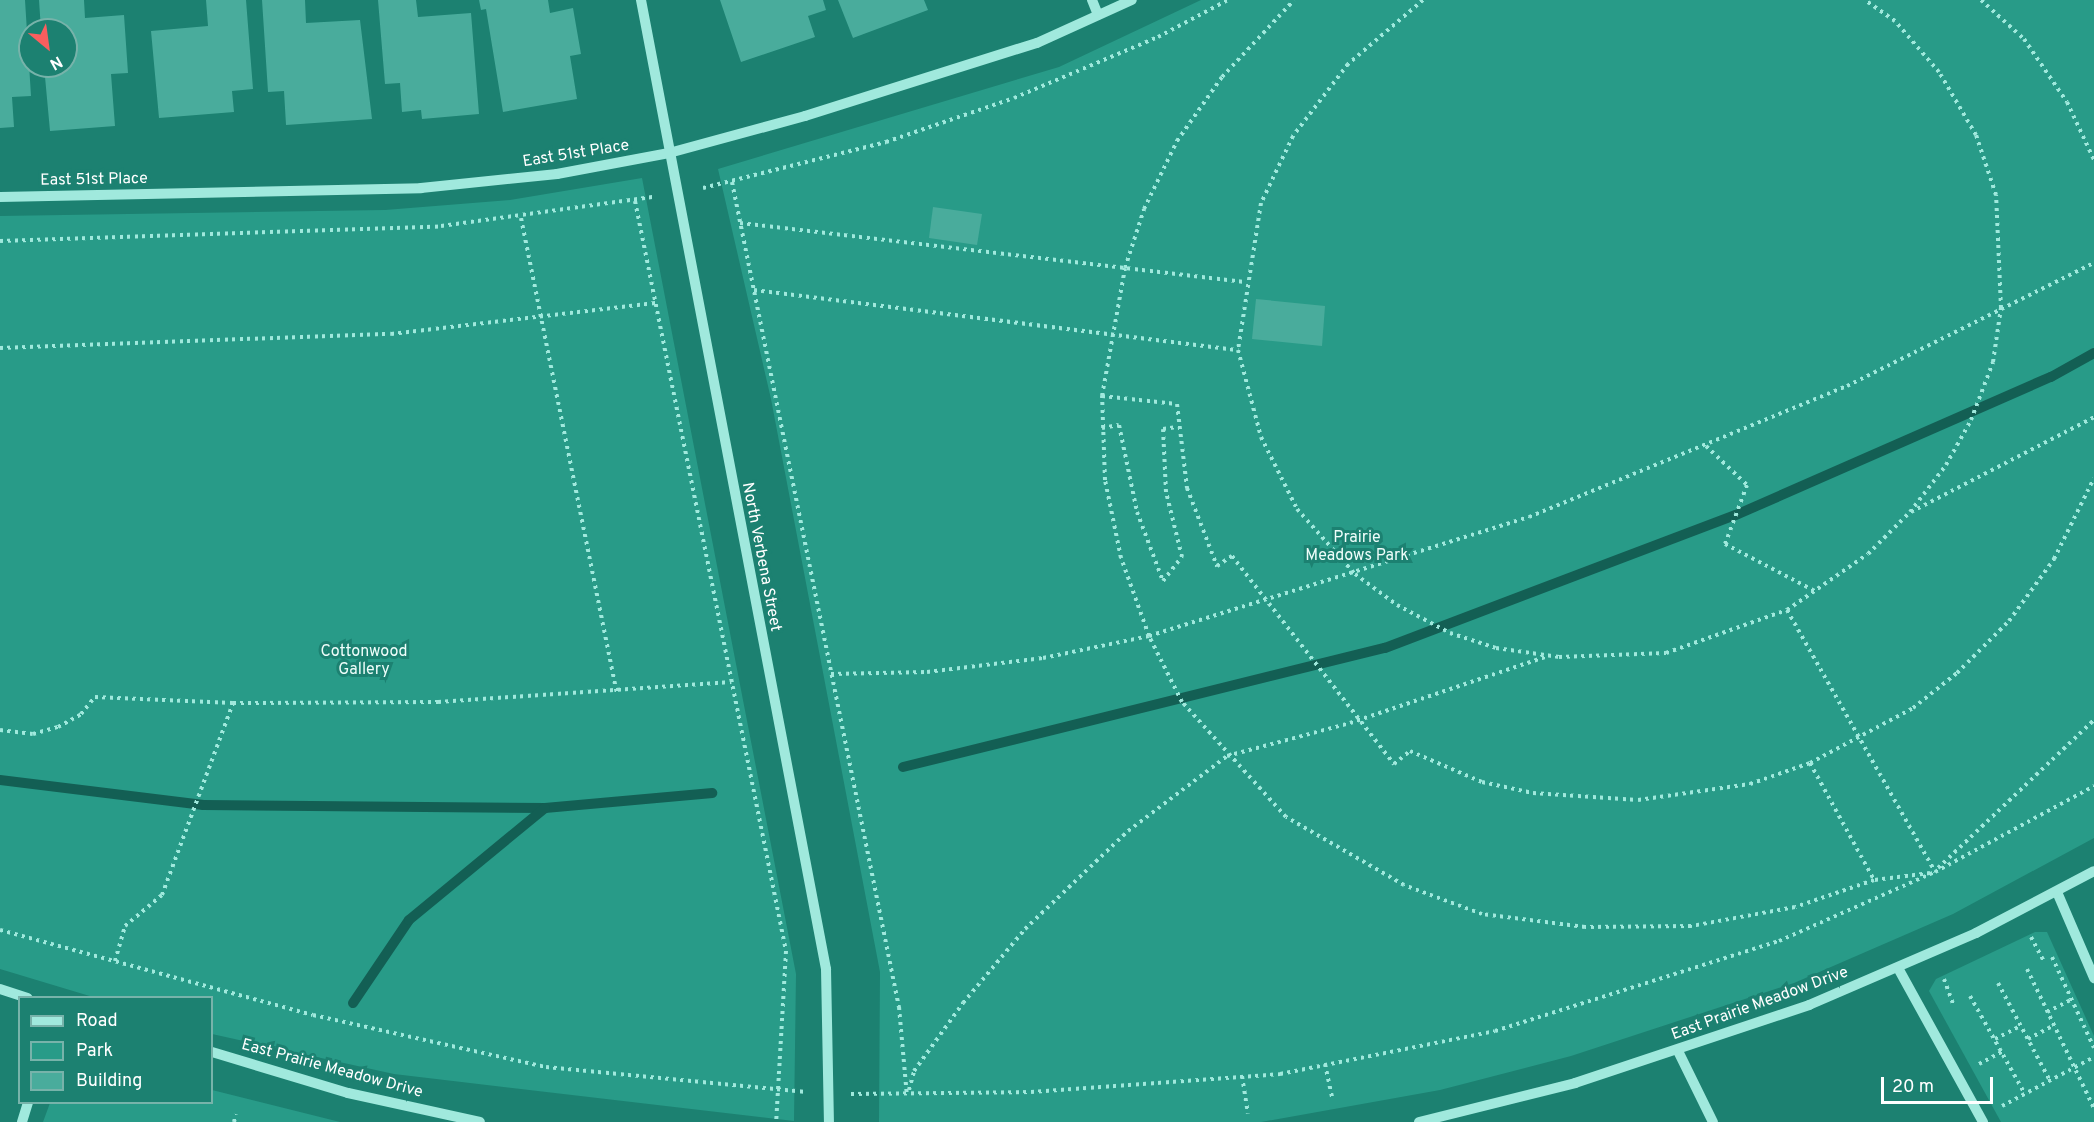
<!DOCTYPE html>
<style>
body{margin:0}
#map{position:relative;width:2094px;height:1122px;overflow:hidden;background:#1c8171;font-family:Overpass,sans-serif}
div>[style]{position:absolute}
.green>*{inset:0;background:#289b88}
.stream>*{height:10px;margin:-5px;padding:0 5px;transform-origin:5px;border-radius:5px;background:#135f54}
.building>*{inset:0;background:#49ac9c}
.path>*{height:4px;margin-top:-2px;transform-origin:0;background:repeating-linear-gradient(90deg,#a0e9dd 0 3px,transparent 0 7.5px)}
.minor>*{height:10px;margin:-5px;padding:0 5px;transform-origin:5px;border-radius:5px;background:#a0e9dd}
.path-bridge>*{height:4px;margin-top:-2px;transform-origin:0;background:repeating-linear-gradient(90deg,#a0e9dd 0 3px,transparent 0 7.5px)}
span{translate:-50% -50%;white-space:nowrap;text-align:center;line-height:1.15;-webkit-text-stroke:6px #1c8171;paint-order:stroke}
.street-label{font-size:16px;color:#fff}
.park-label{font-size:16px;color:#eefdfa}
.legend{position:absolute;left:18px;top:996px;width:195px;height:108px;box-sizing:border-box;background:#1c8171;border:2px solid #77b3aa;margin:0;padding:8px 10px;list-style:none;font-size:18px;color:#fff}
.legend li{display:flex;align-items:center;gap:12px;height:30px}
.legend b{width:30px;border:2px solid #77b3aa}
.north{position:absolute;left:18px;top:18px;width:60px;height:60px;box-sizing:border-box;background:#1c8171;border:2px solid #77b3aa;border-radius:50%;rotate:151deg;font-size:16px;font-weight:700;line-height:24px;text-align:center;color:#fff}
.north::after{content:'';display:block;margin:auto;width:21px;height:27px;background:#fa5e5e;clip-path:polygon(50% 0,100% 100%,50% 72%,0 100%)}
.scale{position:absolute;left:1881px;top:1077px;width:112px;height:27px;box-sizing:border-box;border:3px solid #fff;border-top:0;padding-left:8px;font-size:18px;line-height:21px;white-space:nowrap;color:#fff;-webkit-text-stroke:4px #1c8171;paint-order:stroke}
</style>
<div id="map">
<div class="green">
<div style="clip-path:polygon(1201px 0,2094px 0,2094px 838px,1953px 914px,1794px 983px,1571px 1056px,1440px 1090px,1261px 1122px,879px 1122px,880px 972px,771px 399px,718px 169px,1059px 67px)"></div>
<div style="clip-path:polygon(642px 178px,796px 974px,794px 1121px,394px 1074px,212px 1034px,212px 998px,93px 997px,0 969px,0 216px,385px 210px,510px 200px)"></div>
<div style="clip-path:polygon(2035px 932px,2047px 932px,2094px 1036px,2094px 1122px,2001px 1122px,1929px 991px,1936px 979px)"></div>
<div style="clip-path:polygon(212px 1090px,340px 1122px,43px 1122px,50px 1103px,212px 1102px)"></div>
</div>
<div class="stream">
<div style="left:903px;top:767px;width:496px;rotate:-13.9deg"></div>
<div style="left:1385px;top:648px;width:375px;rotate:-20.8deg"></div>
<div style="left:1736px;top:515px;width:344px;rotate:-23.7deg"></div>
<div style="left:2051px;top:377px;width:49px;rotate:-29.2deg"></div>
<div style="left:0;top:780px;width:205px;rotate:7deg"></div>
<div style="left:203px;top:805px;width:342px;rotate:0.5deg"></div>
<div style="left:545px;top:808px;width:168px;rotate:-5.1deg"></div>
<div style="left:353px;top:1003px;width:100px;rotate:-56deg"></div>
<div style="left:409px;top:920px;width:176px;rotate:-39.5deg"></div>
</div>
<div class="building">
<div style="clip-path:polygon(0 0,25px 0,31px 96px,12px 97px,14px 127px,0 128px)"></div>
<div style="clip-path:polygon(39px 0,84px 0,85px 18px,124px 15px,128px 73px,111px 74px,115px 126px,50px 131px,44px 66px,66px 66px,66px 30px,41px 30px)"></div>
<div style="clip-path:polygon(206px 0,246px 0,253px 89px,232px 91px,234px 112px,159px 118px,151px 31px,208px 26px)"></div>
<div style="clip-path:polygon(262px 0,305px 0,306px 23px,360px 20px,372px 119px,286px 125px,284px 91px,268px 92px)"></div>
<div style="clip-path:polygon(378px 0,416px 0,418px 17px,471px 13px,479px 114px,422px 119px,421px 110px,402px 112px,400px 83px,385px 84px)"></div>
<div style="clip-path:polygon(479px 0,548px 0,550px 13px,573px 8px,581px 54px,570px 56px,577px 99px,503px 112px,486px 9px,481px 10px)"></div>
<div style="clip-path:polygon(720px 0,823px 0,826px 10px,808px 16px,815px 37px,741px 62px)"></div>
<div style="clip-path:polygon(838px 0,924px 0,928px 10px,853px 38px)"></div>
<div style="clip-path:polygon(933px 207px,982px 214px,977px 245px,929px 238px)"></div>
<div style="clip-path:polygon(1256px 299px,1325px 306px,1322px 346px,1252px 339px)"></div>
</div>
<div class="path">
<div style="left:1423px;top:0;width:99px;rotate:139.5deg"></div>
<div style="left:1348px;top:64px;width:91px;rotate:127.4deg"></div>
<div style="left:1293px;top:136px;width:74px;rotate:115.5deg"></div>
<div style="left:1261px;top:203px;width:149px;rotate:98.9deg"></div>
<div style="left:1238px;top:350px;width:90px;rotate:75.2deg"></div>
<div style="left:1261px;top:437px;width:80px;rotate:63.4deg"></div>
<div style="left:1297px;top:509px;width:87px;rotate:48.3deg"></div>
<div style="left:1355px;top:574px;width:52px;rotate:36.4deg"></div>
<div style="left:1397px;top:605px;width:60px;rotate:27.8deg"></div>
<div style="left:1450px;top:633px;width:48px;rotate:18.1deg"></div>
<div style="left:1496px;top:648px;width:64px;rotate:8.1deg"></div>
<div style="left:1559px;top:657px;width:107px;rotate:-2.1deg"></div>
<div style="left:1666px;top:653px;width:128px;rotate:-19.6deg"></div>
<div style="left:1787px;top:610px;width:98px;rotate:-34.7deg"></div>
<div style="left:1868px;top:554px;width:59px;rotate:-45deg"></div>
<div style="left:1910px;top:512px;width:59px;rotate:-52.5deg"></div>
<div style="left:1946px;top:465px;width:51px;rotate:-60.9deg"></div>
<div style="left:1971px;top:420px;width:62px;rotate:-69.2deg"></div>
<div style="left:1993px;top:362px;width:55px;rotate:-81.6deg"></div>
<div style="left:2001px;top:308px;width:113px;rotate:-92.5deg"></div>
<div style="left:1996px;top:195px;width:63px;rotate:-108.4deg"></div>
<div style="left:1976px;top:135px;width:73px;rotate:-120.4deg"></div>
<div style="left:1939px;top:72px;width:67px;rotate:-130.8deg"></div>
<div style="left:1895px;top:21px;width:37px;rotate:-145deg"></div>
<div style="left:1981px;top:0;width:58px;rotate:42.2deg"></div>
<div style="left:2024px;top:39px;width:76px;rotate:55.7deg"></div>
<div style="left:2067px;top:102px;width:64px;rotate:65deg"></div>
<div style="left:732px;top:182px;width:842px;rotate:78.56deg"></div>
<div style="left:899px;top:1007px;width:89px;rotate:84.9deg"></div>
<div style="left:703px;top:188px;width:189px;rotate:-14.1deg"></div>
<div style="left:886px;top:142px;width:135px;rotate:-19deg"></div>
<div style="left:1014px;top:98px;width:156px;rotate:-23deg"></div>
<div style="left:1158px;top:37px;width:79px;rotate:-27.9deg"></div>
<div style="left:635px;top:201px;width:765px;rotate:78.62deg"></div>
<div style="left:786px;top:951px;width:171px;rotate:93.3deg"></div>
<div style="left:521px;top:218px;width:485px;rotate:78.6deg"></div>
<div style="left:740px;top:223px;width:508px;rotate:6.66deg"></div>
<div style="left:0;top:241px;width:441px;rotate:-1.9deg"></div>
<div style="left:441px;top:226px;width:215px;rotate:-7.8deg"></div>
<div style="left:754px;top:290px;width:488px;rotate:7.1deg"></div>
<div style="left:0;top:348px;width:391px;rotate:-2.1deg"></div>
<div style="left:391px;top:334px;width:266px;rotate:-6.7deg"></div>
<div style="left:1102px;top:396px;width:75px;rotate:6.1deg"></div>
<div style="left:1177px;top:404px;width:85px;rotate:83.2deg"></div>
<div style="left:1187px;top:488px;width:84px;rotate:69deg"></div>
<div style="left:1217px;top:566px;width:18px;rotate:-34deg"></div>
<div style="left:1102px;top:428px;width:17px;rotate:-10deg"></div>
<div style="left:1119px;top:425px;width:89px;rotate:78.3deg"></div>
<div style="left:1137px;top:512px;width:74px;rotate:69.4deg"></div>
<div style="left:1163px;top:581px;width:31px;rotate:-52deg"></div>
<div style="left:1182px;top:557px;width:67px;rotate:-103.8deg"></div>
<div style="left:1166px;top:492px;width:63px;rotate:-92.7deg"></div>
<div style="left:1163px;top:429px;width:14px;rotate:-8deg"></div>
<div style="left:1706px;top:446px;width:57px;rotate:43.6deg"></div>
<div style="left:1747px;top:485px;width:63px;rotate:110.4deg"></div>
<div style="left:1725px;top:544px;width:104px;rotate:27.6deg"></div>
<div style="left:1911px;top:512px;width:206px;rotate:-27.4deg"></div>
<div style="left:1787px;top:610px;width:301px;rotate:60.5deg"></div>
<div style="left:831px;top:674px;width:96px;rotate:-1.2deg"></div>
<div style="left:927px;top:672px;width:117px;rotate:-6.9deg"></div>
<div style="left:1043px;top:658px;width:108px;rotate:-11.7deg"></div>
<div style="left:1149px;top:636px;width:83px;rotate:-109.7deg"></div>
<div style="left:1121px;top:558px;width:80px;rotate:-101.6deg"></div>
<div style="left:1105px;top:480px;width:84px;rotate:-92deg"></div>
<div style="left:1102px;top:396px;width:130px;rotate:-79.8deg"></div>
<div style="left:1125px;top:268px;width:62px;rotate:-72.1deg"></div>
<div style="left:1144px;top:209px;width:76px;rotate:-64.1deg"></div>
<div style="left:1177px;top:141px;width:78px;rotate:-54.9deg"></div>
<div style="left:1222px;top:77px;width:105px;rotate:-46.9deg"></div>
<div style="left:1913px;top:708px;width:56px;rotate:-38.5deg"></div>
<div style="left:1957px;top:673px;width:74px;rotate:-45deg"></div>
<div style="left:2009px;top:621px;width:77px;rotate:-54deg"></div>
<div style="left:2054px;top:559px;width:90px;rotate:-63.7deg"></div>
<div style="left:0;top:730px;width:33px;rotate:7deg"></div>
<div style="left:33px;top:734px;width:26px;rotate:-16deg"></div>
<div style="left:58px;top:727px;width:26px;rotate:-29deg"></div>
<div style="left:81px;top:714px;width:22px;rotate:-51deg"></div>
<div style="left:95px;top:697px;width:138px;rotate:2.5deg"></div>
<div style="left:233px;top:703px;width:205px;rotate:-0.3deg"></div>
<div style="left:438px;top:702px;width:294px;rotate:-3.9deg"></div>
<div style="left:1394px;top:764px;width:21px;rotate:-39deg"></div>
<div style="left:1410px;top:751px;width:78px;rotate:23.3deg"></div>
<div style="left:1482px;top:782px;width:52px;rotate:12.2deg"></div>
<div style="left:1533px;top:793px;width:105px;rotate:3.8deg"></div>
<div style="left:1638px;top:800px;width:113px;rotate:-8.1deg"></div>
<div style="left:1750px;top:784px;width:64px;rotate:-19.3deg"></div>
<div style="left:1810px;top:763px;width:133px;rotate:61.3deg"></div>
<div style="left:1938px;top:868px;width:215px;rotate:-43.5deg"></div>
<div style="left:1930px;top:873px;width:56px;rotate:172.9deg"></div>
<div style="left:1874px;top:880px;width:83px;rotate:161.1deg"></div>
<div style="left:1795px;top:907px;width:106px;rotate:169.6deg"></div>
<div style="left:1691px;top:926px;width:106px;rotate:179.5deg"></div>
<div style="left:1585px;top:927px;width:104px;rotate:-172.8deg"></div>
<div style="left:1482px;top:914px;width:83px;rotate:-159.6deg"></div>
<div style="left:1404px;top:885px;width:136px;rotate:-150deg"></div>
<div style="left:1286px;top:817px;width:155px;rotate:-132.1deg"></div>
<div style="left:1182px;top:702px;width:74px;rotate:-116.6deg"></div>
<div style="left:1149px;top:636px;width:398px;rotate:-17.4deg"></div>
<div style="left:1529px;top:517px;width:344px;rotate:-22.4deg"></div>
<div style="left:1847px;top:386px;width:276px;rotate:-26.5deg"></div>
<div style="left:0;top:930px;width:324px;rotate:15.2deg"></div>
<div style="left:313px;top:1015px;width:239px;rotate:12.6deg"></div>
<div style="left:546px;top:1067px;width:259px;rotate:5.5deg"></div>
<div style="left:2031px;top:937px;width:27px;rotate:62deg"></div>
<div style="left:2052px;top:957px;width:100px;rotate:65.2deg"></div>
<div style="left:115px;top:961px;width:36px;rotate:-74deg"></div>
<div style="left:125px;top:926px;width:48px;rotate:-40deg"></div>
<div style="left:162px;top:895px;width:205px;rotate:-69.7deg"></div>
<div style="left:2027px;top:969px;width:154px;rotate:64.3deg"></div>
<div style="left:1944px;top:979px;width:27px;rotate:70deg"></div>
<div style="left:1998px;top:983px;width:111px;rotate:62deg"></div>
<div style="left:1970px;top:996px;width:112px;rotate:60.7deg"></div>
<div style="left:2047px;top:1012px;width:28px;rotate:-27deg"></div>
<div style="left:1995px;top:1039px;width:29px;rotate:-27deg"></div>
<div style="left:2028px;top:1039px;width:30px;rotate:-28deg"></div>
<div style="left:1325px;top:1064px;width:35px;rotate:78deg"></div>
<div style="left:1979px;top:1064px;width:26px;rotate:-28deg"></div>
<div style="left:1242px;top:1076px;width:38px;rotate:81deg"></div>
<div style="left:909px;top:1090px;width:20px;rotate:-75deg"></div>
<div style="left:914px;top:1071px;width:84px;rotate:-54.2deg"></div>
<div style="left:963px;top:1003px;width:97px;rotate:-50deg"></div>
<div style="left:1025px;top:929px;width:142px;rotate:-43.6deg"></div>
<div style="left:1128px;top:831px;width:124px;rotate:-37.1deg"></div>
<div style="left:1227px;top:756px;width:127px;rotate:-15deg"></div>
<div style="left:1350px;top:723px;width:209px;rotate:-18.7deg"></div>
<div style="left:851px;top:1094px;width:180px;rotate:-0.6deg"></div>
<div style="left:1031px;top:1092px;width:250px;rotate:-4.1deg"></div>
<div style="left:1280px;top:1074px;width:219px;rotate:-11.3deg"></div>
<div style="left:1495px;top:1031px;width:298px;rotate:-17.6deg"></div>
<div style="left:1779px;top:941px;width:171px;rotate:-23.9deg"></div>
<div style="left:1935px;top:872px;width:181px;rotate:-28.4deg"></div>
<div style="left:2002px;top:1106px;width:104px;rotate:-28deg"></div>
<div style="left:234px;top:1122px;width:8px;rotate:-76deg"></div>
</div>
<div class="minor">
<div style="left:641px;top:0;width:987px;rotate:79.19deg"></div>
<div style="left:826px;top:969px;width:153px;rotate:88.9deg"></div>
<div style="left:1092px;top:0;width:16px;rotate:68deg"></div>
<div style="left:0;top:197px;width:421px;rotate:-1.2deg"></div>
<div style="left:421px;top:188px;width:137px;rotate:-5.9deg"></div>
<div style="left:557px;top:174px;width:114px;rotate:-10.6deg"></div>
<div style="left:669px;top:153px;width:141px;rotate:-15.2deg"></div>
<div style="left:805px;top:116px;width:243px;rotate:-17.5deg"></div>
<div style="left:1037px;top:43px;width:104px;rotate:-24.4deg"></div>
<div style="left:2057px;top:892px;width:94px;rotate:66.7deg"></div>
<div style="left:1898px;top:968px;width:176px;rotate:61.1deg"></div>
<div style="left:0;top:989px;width:29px;rotate:18deg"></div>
<div style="left:1678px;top:1051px;width:79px;rotate:63.8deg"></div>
<div style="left:212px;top:1052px;width:142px;rotate:16.8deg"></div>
<div style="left:348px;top:1093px;width:135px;rotate:12.4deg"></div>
<div style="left:22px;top:1122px;width:21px;rotate:-73deg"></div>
<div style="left:1419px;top:1122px;width:161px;rotate:-14deg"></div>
<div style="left:1575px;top:1083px;width:247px;rotate:-18.4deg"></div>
<div style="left:1809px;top:1005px;width:182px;rotate:-23.3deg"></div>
<div style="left:1976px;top:933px;width:133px;rotate:-27.7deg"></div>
</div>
<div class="path-bridge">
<div style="left:1232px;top:556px;width:264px;rotate:52.1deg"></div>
<div style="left:1810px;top:763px;width:117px;rotate:-28.1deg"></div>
</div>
<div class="street-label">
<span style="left:576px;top:154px;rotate:-9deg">East 51st Place</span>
<span style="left:94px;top:180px;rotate:-1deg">East 51st Place</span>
<span style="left:761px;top:557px;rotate:79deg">North Verbena Street</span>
<span style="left:1760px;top:1004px;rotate:-20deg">East Prairie Meadow Drive</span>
<span style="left:332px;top:1069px;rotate:15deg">East Prairie Meadow Drive</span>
</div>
<div class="park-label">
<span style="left:1357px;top:547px">Prairie<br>Meadows Park</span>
<span style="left:364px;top:661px">Cottonwood<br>Gallery</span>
</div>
<ul class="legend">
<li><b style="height:8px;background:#a0e9dd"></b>Road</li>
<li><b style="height:16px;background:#289b88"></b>Park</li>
<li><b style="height:16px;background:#49ac9c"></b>Building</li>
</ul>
<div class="north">N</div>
<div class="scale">20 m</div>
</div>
